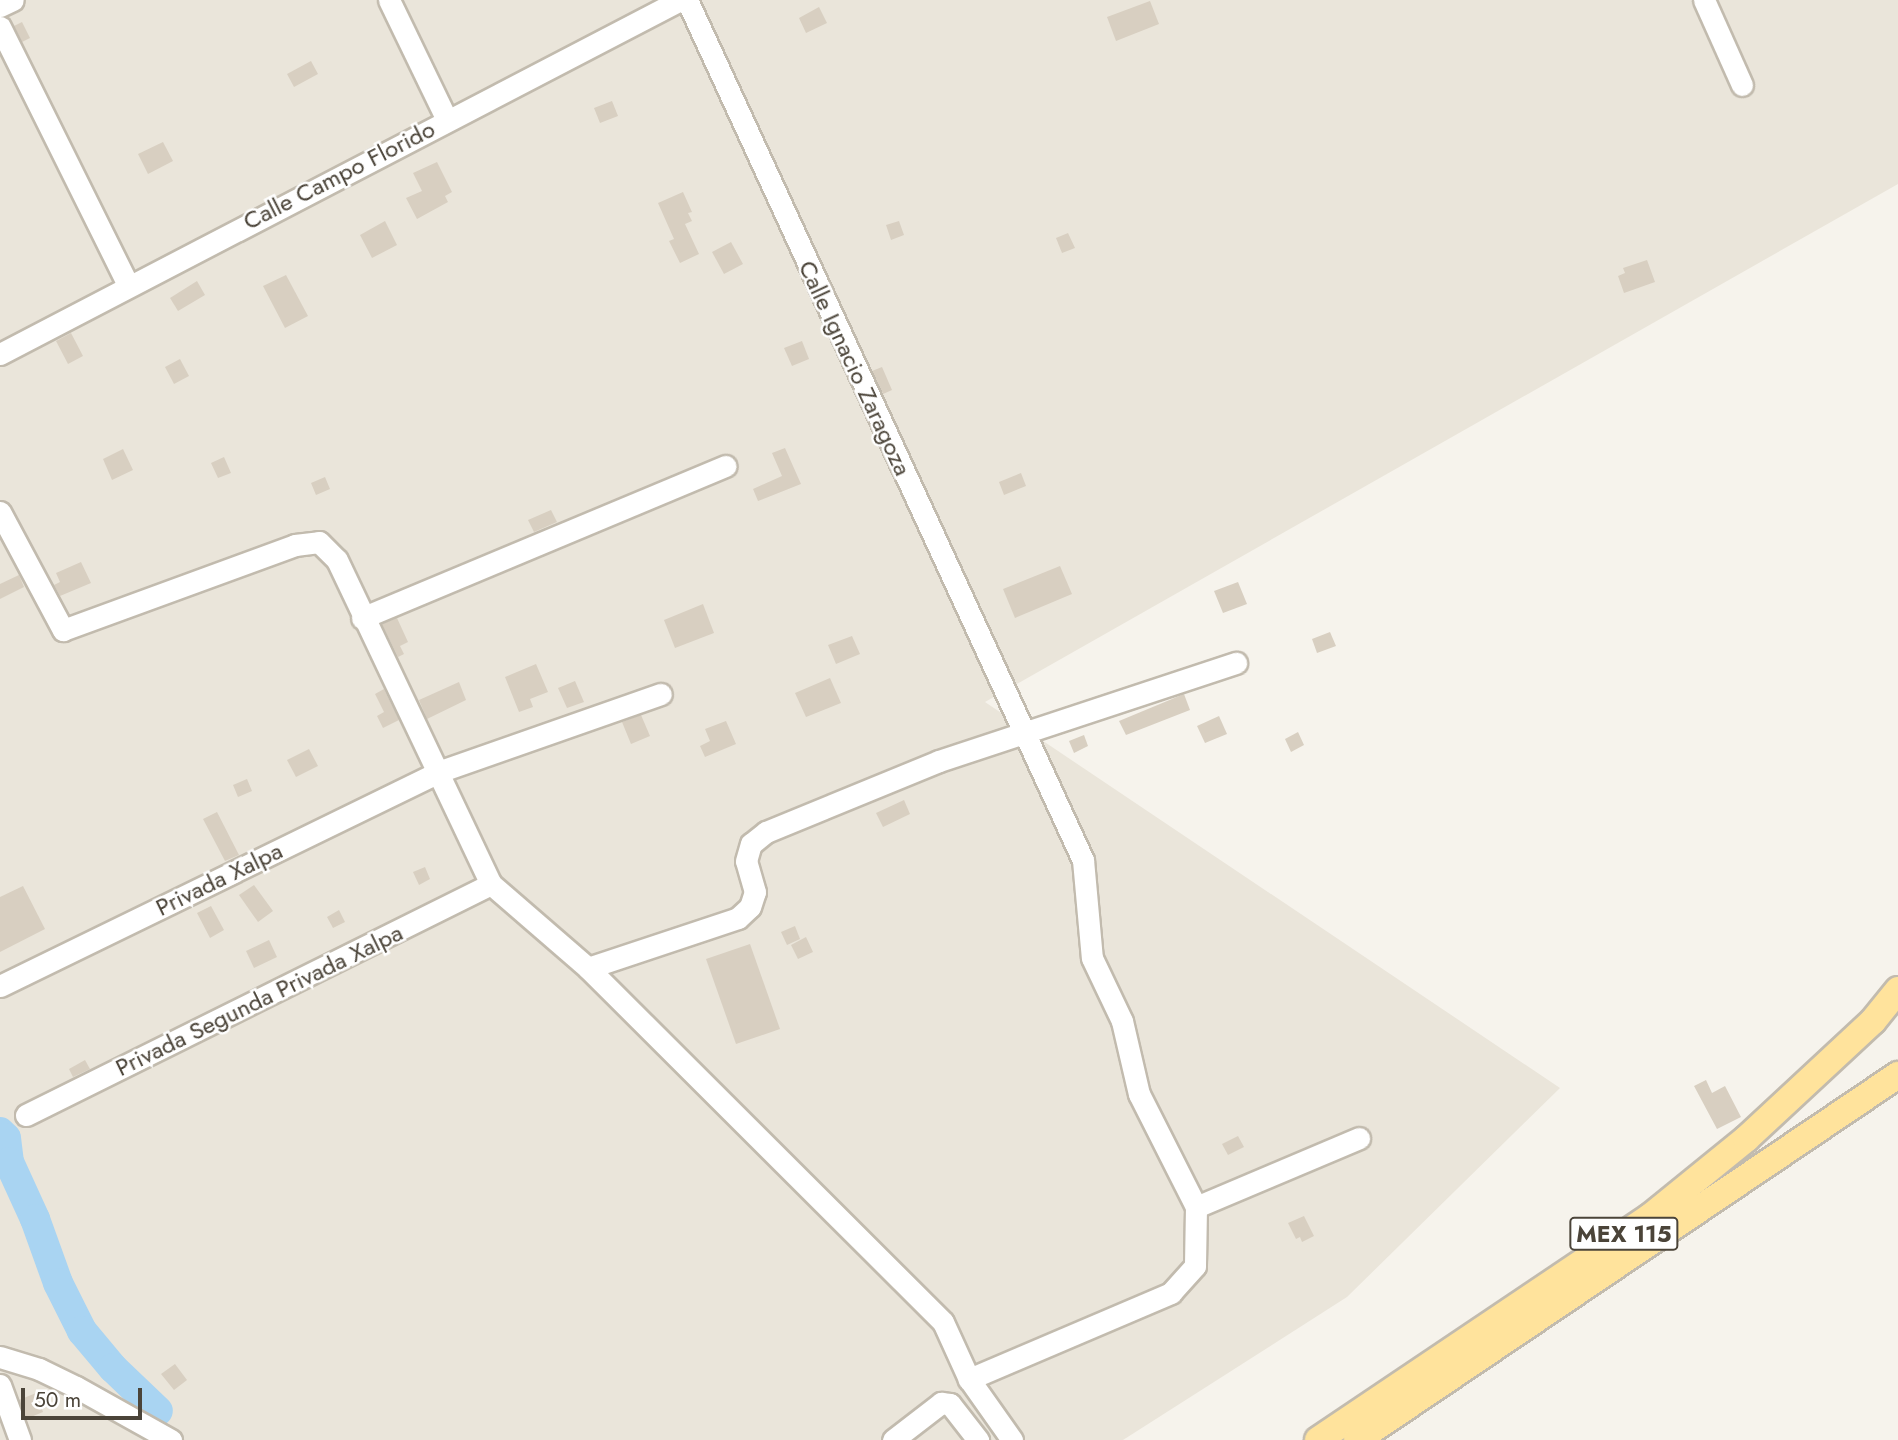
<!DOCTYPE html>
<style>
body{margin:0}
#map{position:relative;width:1898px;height:1440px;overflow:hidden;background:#f6f3ec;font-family:Jost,sans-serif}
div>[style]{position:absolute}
.residential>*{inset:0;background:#eae5da}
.river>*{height:30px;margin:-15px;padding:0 15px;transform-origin:15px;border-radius:15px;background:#a9d4f2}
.building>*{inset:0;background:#d8cfc1}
.roads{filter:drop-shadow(2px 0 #c2bbae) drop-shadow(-2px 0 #c2bbae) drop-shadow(0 2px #c2bbae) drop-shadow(0 -2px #c2bbae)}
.minor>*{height:21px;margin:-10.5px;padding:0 10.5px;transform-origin:10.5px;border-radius:10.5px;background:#fff}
.major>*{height:26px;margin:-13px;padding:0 13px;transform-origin:13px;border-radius:13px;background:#ffe39c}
span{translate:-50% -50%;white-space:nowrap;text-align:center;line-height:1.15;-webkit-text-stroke:5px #fff;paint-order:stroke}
.shield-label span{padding:2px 5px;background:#fff;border:2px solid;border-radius:5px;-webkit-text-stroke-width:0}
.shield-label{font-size:23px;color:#4b4439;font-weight:700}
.street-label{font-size:24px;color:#4b4439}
.scale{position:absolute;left:21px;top:1388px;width:121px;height:32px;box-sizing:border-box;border:4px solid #4b4439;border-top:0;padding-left:9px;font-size:21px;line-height:24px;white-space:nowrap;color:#4b4439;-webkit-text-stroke:5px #fff;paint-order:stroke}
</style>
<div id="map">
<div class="residential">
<div style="clip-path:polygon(0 0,1898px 0,1898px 184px,985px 702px,1560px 1088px,1347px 1297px,1123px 1440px,0 1440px)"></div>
</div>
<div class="river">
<div style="left:0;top:1132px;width:8px;rotate:45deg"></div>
<div style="left:6px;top:1138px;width:24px;rotate:83deg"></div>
<div style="left:9px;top:1162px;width:63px;rotate:65.5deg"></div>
<div style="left:35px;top:1219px;width:68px;rotate:70.2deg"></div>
<div style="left:58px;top:1283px;width:54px;rotate:63.4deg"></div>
<div style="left:82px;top:1331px;width:48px;rotate:50deg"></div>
<div style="left:113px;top:1368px;width:62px;rotate:43.7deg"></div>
</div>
<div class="building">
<div style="clip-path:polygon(1150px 1px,1159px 24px,1116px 41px,1107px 17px)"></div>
<div style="clip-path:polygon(819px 7px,827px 23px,806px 33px,799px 18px)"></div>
<div style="clip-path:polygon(22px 22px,30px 38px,22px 42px,14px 26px)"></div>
<div style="clip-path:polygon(311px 61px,318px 74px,294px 87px,287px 74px)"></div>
<div style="clip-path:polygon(612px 101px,618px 116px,600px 123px,594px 108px)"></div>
<div style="clip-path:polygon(163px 142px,173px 161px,148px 174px,138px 154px)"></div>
<div style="clip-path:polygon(437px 162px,452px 192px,445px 196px,448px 202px,417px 219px,406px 198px,422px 191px,413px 173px)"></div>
<div style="clip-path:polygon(683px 192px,692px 212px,688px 213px,692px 221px,685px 224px,699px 254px,680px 263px,669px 241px,674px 239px,658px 203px)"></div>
<div style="clip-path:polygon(385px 221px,397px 245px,372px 258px,360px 235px)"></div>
<div style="clip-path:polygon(899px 221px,904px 235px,891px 240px,886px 225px)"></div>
<div style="clip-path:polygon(1068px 233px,1075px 248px,1062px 253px,1056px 238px)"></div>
<div style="clip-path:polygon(731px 242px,743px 264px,724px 274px,712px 252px)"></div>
<div style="clip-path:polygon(1647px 260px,1655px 282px,1624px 293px,1618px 276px,1625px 273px,1623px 268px)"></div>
<div style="clip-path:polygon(286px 275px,308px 316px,285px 328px,263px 286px)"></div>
<div style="clip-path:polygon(197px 281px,205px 295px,178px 311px,170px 298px)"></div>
<div style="clip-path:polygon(71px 333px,83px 356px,68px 364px,56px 341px)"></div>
<div style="clip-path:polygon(802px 341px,809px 359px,792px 366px,784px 348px)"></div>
<div style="clip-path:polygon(180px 359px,189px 376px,174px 384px,165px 367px)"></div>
<div style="clip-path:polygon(882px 367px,892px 390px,883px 394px,872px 371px)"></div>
<div style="clip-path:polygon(785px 448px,801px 484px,758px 501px,753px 489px,782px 476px,772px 453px)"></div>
<div style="clip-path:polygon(123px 449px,133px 470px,112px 480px,103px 459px)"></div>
<div style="clip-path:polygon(224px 457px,231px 473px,218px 478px,211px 463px)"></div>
<div style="clip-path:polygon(1021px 473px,1026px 486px,1004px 495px,999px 482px)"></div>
<div style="clip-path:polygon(325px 477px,330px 489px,316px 495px,311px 483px)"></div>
<div style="clip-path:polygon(551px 510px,557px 522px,534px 532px,528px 520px)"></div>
<div style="clip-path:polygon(81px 562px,91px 583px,60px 596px,54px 585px,60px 582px,56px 573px)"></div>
<div style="clip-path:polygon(1060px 566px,1072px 594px,1015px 618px,1003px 589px)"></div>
<div style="clip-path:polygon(19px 575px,24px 587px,0 599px,0 584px)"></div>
<div style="clip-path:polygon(1238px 582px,1247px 604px,1223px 613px,1214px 591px)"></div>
<div style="clip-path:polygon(703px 604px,714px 633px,675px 648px,664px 620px)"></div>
<div style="clip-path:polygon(397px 618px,408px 642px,400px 646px,404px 654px,398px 657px,382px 624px)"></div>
<div style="clip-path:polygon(1330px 632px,1336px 646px,1317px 653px,1312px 639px)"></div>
<div style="clip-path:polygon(852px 636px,860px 654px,836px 664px,828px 645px)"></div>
<div style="clip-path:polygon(536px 664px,548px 692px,530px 699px,533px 707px,519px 712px,505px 677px)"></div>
<div style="clip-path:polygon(830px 678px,841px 703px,806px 717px,795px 693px)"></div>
<div style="clip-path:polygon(575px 681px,584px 702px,567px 708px,558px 688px)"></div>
<div style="clip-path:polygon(459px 682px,466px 700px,427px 719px,419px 700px)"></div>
<div style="clip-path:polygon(384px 689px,399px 720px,383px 728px,377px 716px,384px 712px,375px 694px)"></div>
<div style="clip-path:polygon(1184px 694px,1190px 710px,1126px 735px,1119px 721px)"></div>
<div style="clip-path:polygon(641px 715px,650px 736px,631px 744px,622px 722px)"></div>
<div style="clip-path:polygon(1219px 716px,1227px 734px,1205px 743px,1197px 726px)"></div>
<div style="clip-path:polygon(726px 721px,736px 744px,705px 757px,700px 746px,710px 741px,705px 729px)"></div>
<div style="clip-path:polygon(1298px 732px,1304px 745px,1291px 752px,1285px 739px)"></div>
<div style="clip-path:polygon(1084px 735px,1088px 746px,1074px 753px,1069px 741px)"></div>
<div style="clip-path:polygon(309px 749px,318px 766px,296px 777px,287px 760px)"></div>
<div style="clip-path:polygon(247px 779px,252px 791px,238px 797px,233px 785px)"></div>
<div style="clip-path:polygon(904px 800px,910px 814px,883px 827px,876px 813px)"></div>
<div style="clip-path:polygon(217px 812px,239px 855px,225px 861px,203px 819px)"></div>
<div style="clip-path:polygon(425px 867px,430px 879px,419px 885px,413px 872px)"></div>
<div style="clip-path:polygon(254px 885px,273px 911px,258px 922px,239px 895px)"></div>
<div style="clip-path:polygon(23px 886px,45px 929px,0 952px,0 897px)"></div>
<div style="clip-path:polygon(211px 906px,224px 930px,210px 938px,197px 913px)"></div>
<div style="clip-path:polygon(339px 910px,345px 922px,333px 928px,327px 917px)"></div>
<div style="clip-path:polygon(795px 926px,800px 939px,787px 945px,781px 932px)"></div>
<div style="clip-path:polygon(806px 937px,813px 952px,798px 959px,791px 945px)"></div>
<div style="clip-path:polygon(269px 940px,277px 957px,254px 968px,246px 951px)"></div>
<div style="clip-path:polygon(750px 944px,780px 1029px,736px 1044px,706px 959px)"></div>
<div style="clip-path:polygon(85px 1060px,90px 1069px,73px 1077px,69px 1069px)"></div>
<div style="clip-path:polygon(1706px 1080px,1712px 1093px,1725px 1086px,1741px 1117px,1717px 1129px,1694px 1086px)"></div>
<div style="clip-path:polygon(1238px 1136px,1244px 1147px,1228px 1155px,1222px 1144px)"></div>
<div style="clip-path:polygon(1304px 1216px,1314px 1236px,1302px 1242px,1300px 1237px,1296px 1239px,1288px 1223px)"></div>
<div style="clip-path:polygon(175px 1364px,187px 1380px,174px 1390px,161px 1374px)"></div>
<div style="clip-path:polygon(36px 1393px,43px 1412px,26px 1419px,19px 1400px)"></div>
</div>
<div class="roads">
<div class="minor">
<div style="left:389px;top:0;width:133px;rotate:64.2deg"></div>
<div style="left:687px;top:0;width:947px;rotate:65.28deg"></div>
<div style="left:1083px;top:860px;width:98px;rotate:84.8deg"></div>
<div style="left:1092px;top:958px;width:70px;rotate:64.5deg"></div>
<div style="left:1122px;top:1021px;width:75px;rotate:76.9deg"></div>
<div style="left:1139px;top:1094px;width:127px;rotate:63.2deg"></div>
<div style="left:1196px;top:1207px;width:59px;rotate:91deg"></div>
<div style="left:1195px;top:1266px;width:36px;rotate:132deg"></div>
<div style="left:1171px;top:1293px;width:220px;rotate:156.9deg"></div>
<div style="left:1704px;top:0;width:93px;rotate:65.9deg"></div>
<div style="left:0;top:6px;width:14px;rotate:-25deg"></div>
<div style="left:0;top:27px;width:288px;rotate:63.6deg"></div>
<div style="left:0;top:354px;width:767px;rotate:-27.5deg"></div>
<div style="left:0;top:512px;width:134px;rotate:61.9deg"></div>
<div style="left:63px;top:630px;width:247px;rotate:-20.1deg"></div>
<div style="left:295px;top:545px;width:24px;rotate:-7deg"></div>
<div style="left:319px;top:542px;width:25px;rotate:45deg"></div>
<div style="left:337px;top:560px;width:359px;rotate:64.6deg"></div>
<div style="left:491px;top:884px;width:128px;rotate:40.9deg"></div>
<div style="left:588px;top:968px;width:501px;rotate:44.92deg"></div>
<div style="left:943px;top:1322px;width:63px;rotate:65.5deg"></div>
<div style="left:969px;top:1379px;width:75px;rotate:54.8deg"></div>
<div style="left:362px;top:618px;width:394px;rotate:-22.7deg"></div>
<div style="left:588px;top:968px;width:158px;rotate:-18.4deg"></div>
<div style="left:738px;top:918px;width:16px;rotate:-43deg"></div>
<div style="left:750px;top:907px;width:16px;rotate:-72deg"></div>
<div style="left:755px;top:892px;width:32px;rotate:-106deg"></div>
<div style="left:746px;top:861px;width:18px;rotate:-74deg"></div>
<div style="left:751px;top:844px;width:19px;rotate:-39deg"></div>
<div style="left:766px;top:832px;width:187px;rotate:-22.3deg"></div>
<div style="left:939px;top:761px;width:313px;rotate:-18.3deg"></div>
<div style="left:0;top:986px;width:487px;rotate:-26deg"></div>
<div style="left:438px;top:772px;width:236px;rotate:-19.3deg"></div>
<div style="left:26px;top:1115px;width:519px;rotate:-26.42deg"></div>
<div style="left:1196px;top:1207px;width:177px;rotate:-22.9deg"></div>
<div style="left:0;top:1357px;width:41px;rotate:17.1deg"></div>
<div style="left:39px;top:1369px;width:41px;rotate:25.9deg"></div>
<div style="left:76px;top:1387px;width:109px;rotate:29.2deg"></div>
<div style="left:0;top:1385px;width:59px;rotate:70deg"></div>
<div style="left:893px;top:1440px;width:61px;rotate:-37.6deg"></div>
<div style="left:941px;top:1403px;width:9px;rotate:6deg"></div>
<div style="left:950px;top:1404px;width:46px;rotate:52.1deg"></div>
</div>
<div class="major">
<div style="left:1318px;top:1440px;width:400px;rotate:-33.9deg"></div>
<div style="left:1650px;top:1217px;width:124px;rotate:-39.1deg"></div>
<div style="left:1746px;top:1139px;width:173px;rotate:-42.9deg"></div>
<div style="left:1873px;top:1021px;width:40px;rotate:-51deg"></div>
<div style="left:1357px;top:1440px;width:653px;rotate:-34.01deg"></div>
</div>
</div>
<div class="shield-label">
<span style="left:1624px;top:1234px">MEX 115</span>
</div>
<div class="street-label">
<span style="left:339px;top:175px;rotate:-27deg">Calle Campo Florido</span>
<span style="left:855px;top:368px;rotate:65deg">Calle Ignacio Zaragoza</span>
<span style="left:219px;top:879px;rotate:-26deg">Privada Xalpa</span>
<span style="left:259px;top:1000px;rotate:-26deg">Privada Segunda Privada Xalpa</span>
</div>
<div class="scale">50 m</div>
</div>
